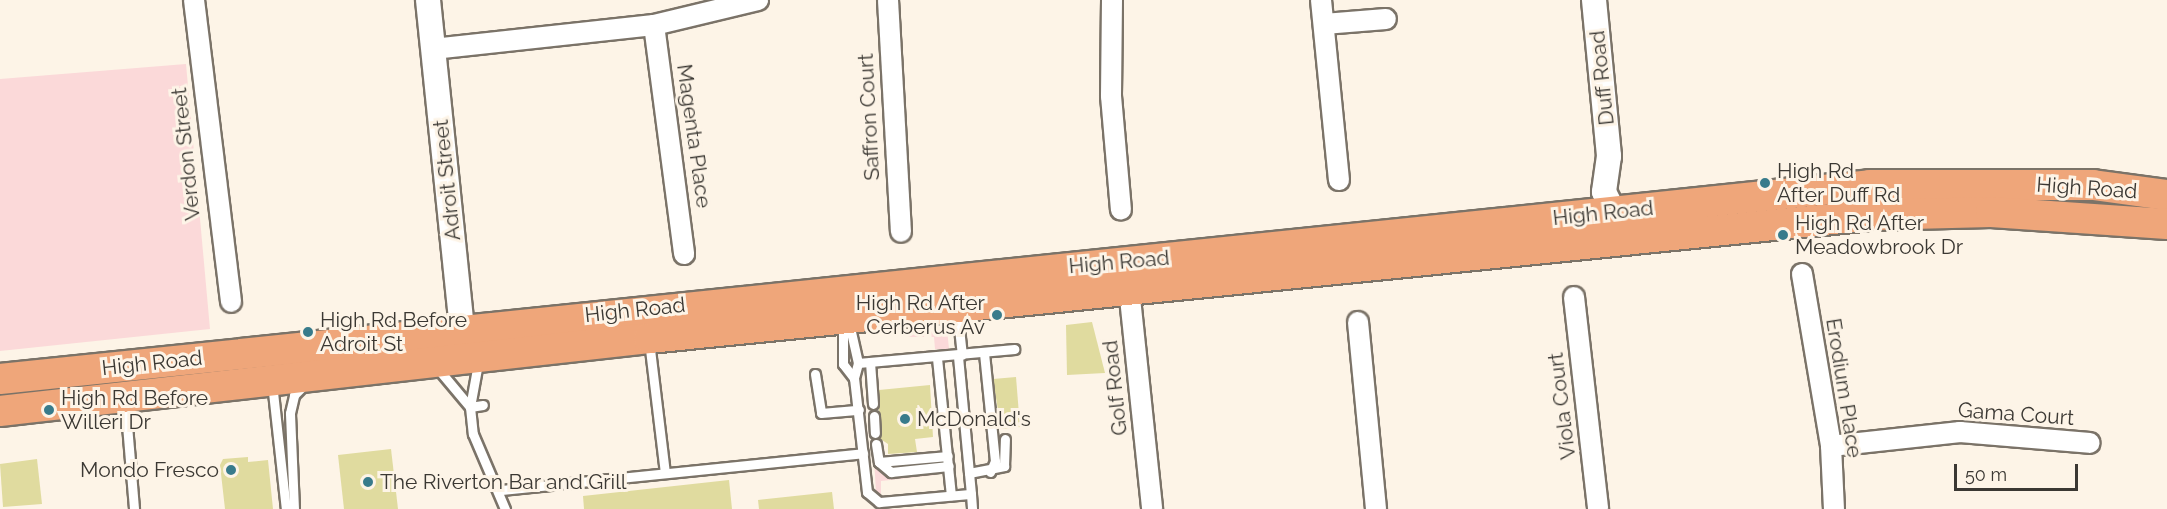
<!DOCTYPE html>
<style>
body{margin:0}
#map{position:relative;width:2167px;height:509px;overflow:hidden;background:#fdf4e7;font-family:Raleway,sans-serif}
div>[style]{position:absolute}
.green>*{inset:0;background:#fbd9d9}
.building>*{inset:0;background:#e0db9f}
.roads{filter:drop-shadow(2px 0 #7b7368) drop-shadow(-2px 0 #7b7368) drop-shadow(0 2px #7b7368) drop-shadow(0 -2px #7b7368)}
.service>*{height:9px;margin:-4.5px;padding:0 4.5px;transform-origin:4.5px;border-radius:4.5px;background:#fff}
.minor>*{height:20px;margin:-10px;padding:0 10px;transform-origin:10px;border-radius:10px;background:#fff}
.tertiary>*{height:24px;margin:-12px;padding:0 12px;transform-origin:12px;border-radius:12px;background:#fff}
.primary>*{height:30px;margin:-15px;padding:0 15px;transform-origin:15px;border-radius:15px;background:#efa67a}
.dots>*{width:16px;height:16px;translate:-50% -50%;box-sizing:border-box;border:3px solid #fdf4e7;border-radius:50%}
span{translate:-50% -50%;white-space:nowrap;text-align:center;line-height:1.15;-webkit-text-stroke:6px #fdf4e7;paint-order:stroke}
.street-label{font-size:21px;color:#3b3833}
.poi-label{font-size:21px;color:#3b3833}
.left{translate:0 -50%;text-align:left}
.right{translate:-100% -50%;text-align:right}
.scale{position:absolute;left:1954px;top:464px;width:124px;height:27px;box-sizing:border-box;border:3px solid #3b3833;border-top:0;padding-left:8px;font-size:18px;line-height:21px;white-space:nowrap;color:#3b3833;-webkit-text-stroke:4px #fdf4e7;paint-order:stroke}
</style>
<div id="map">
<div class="green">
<div style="clip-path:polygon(186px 64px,210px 329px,0 351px,0 79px)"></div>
<div style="clip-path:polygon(947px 329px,949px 349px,935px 349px,934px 337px,895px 337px)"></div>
<div style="clip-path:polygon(872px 426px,876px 463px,885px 475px,936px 475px,881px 481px,881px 494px,876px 492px)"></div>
</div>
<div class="building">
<div style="clip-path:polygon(1092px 322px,1105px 373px,1067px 375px,1066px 325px)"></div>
<div style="clip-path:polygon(1016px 377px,1020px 427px,1001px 429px,993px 379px)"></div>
<div style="clip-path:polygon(930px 385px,933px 437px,915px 439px,917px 452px,888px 454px,888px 444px,879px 438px,879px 390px)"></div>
<div style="clip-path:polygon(391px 449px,398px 509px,344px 509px,338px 455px)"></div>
<div style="clip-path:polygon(248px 457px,248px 462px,268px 460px,273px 509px,225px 509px,220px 465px,223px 459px)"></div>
<div style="clip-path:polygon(37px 459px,42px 504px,3px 507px,0 464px)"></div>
<div style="clip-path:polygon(729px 480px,732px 509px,584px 509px,583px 496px)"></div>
<div style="clip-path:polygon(832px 492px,834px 509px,759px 509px,758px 500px)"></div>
</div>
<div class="roads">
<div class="service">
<div style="left:957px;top:310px;width:45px;rotate:83.7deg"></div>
<div style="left:849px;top:323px;width:41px;rotate:77.3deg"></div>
<div style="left:858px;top:363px;width:16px;rotate:105deg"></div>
<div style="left:854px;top:378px;width:115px;rotate:83.5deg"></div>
<div style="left:867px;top:492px;width:16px;rotate:40deg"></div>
<div style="left:879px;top:502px;width:92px;rotate:-5deg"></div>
<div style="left:971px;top:494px;width:139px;rotate:-95.4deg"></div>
<div style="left:843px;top:324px;width:40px;rotate:90deg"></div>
<div style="left:843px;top:364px;width:18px;rotate:52deg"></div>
<div style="left:649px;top:341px;width:133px;rotate:83.1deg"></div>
<div style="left:984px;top:353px;width:109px;rotate:84.2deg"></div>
<div style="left:995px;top:461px;width:12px;rotate:114deg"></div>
<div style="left:937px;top:358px;width:138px;rotate:84.2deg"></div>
<div style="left:870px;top:362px;width:42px;rotate:85.9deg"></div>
<div style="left:478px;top:363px;width:45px;rotate:100.3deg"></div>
<div style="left:470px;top:407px;width:27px;rotate:84deg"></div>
<div style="left:473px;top:434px;width:82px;rotate:66.9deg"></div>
<div style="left:858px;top:363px;width:157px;rotate:-5.1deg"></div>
<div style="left:439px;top:370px;width:48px;rotate:50deg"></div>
<div style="left:815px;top:374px;width:39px;rotate:81deg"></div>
<div style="left:821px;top:413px;width:38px;rotate:-5deg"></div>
<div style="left:272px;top:383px;width:127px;rotate:83.7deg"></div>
<div style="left:125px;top:401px;width:108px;rotate:85.2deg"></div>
<div style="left:470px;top:407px;width:13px;rotate:-9deg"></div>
<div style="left:874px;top:416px;width:17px;rotate:87deg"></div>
<div style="left:876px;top:444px;width:18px;rotate:81deg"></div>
<div style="left:879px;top:462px;width:69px;rotate:-5deg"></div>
<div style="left:879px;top:462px;width:16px;rotate:40deg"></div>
<div style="left:891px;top:472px;width:58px;rotate:-5.9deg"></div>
<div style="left:969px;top:473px;width:36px;rotate:-11deg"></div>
<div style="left:1004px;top:466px;width:27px;rotate:-88deg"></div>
<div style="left:501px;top:490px;width:364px;rotate:-5.8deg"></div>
<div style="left:971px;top:494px;width:15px;rotate:86deg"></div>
<div style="left:294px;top:509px;width:96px;rotate:-92.4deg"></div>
<div style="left:290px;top:413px;width:18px;rotate:-77deg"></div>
<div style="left:294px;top:395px;width:14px;rotate:-45deg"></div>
</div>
<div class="minor">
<div style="left:194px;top:0;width:304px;rotate:83deg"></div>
<div style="left:888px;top:0;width:232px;rotate:86.8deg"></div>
<div style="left:1112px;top:0;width:96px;rotate:90.6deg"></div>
<div style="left:1111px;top:96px;width:114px;rotate:85deg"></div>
<div style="left:1321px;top:0;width:181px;rotate:84.3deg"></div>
<div style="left:1324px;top:24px;width:62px;rotate:-4.6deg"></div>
<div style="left:654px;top:25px;width:231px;rotate:82.5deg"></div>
<div style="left:433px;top:49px;width:222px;rotate:-6.2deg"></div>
<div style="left:654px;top:25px;width:107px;rotate:-13.5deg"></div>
<div style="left:1802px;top:274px;width:174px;rotate:80.4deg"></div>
<div style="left:1831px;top:446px;width:63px;rotate:87.3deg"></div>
<div style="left:1128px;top:279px;width:231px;rotate:84deg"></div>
<div style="left:1574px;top:297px;width:213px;rotate:83.5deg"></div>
<div style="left:1358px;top:322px;width:188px;rotate:84.5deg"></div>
<div style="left:1831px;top:446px;width:130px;rotate:-6.2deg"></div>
<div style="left:1960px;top:432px;width:130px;rotate:4.8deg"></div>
</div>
<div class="tertiary">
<div style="left:428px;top:0;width:350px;rotate:84.1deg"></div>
<div style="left:1594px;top:0;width:157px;rotate:84.5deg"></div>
<div style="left:1609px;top:156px;width:36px;rotate:98deg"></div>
<div style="left:1604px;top:192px;width:22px;rotate:63deg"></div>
<div style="left:1614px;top:212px;width:15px;rotate:37deg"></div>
</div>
<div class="primary">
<div style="left:0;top:379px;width:1880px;rotate:-5.92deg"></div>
<div style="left:1870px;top:185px;width:223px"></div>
<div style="left:2093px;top:185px;width:75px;rotate:7.7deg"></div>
<div style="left:0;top:411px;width:653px;rotate:-6.42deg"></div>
<div style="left:649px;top:338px;width:1229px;rotate:-5.74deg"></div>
<div style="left:1872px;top:215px;width:119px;rotate:-1.4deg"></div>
<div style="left:1991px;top:212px;width:176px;rotate:3.9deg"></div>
</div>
</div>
<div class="dots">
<div style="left:1765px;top:183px;background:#387b8b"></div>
<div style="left:1783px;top:235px;background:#387b8b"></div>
<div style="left:997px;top:315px;background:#387b8b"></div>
<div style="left:308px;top:332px;background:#387b8b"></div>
<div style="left:49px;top:410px;background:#387b8b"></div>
<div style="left:905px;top:419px;background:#387b8b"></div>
<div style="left:231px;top:470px;background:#387b8b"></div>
<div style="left:368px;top:482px;background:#387b8b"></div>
</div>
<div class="street-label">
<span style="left:1602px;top:78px;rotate:-96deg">Duff Road</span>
<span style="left:869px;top:117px;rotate:-93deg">Saffron Court</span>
<span style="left:694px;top:136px;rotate:82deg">Magenta Place</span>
<span style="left:186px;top:154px;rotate:-96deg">Verdon Street</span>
<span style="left:447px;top:180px;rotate:-96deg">Adroit Street</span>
<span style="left:2087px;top:188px;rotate:4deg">High Road</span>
<span style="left:1603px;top:213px;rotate:-6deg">High Road</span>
<span style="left:1119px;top:262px;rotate:-5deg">High Road</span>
<span style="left:635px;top:310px;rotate:-6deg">High Road</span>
<span style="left:152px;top:363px;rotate:-6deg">High Road</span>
<span style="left:1115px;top:388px;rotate:-96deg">Golf Road</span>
<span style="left:1844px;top:388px;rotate:81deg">Erodium Place</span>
<span style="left:1562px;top:406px;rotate:-97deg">Viola Court</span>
<span style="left:2016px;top:414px;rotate:4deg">Gama Court</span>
</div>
<div class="poi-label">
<span class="left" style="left:1777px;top:183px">High Rd<br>After Duff Rd</span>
<span class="left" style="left:1795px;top:235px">High Rd After<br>Meadowbrook Dr</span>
<span class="right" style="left:985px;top:315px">High Rd After<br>Cerberus Av</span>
<span class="left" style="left:320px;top:332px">High Rd Before<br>Adroit St</span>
<span class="left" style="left:61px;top:410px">High Rd Before<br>Willeri Dr</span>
<span class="left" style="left:917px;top:419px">McDonald's</span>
<span class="right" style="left:219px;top:470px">Mondo Fresco</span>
<span class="left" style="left:380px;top:482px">The Riverton Bar and Grill</span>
</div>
<div class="scale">50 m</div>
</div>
